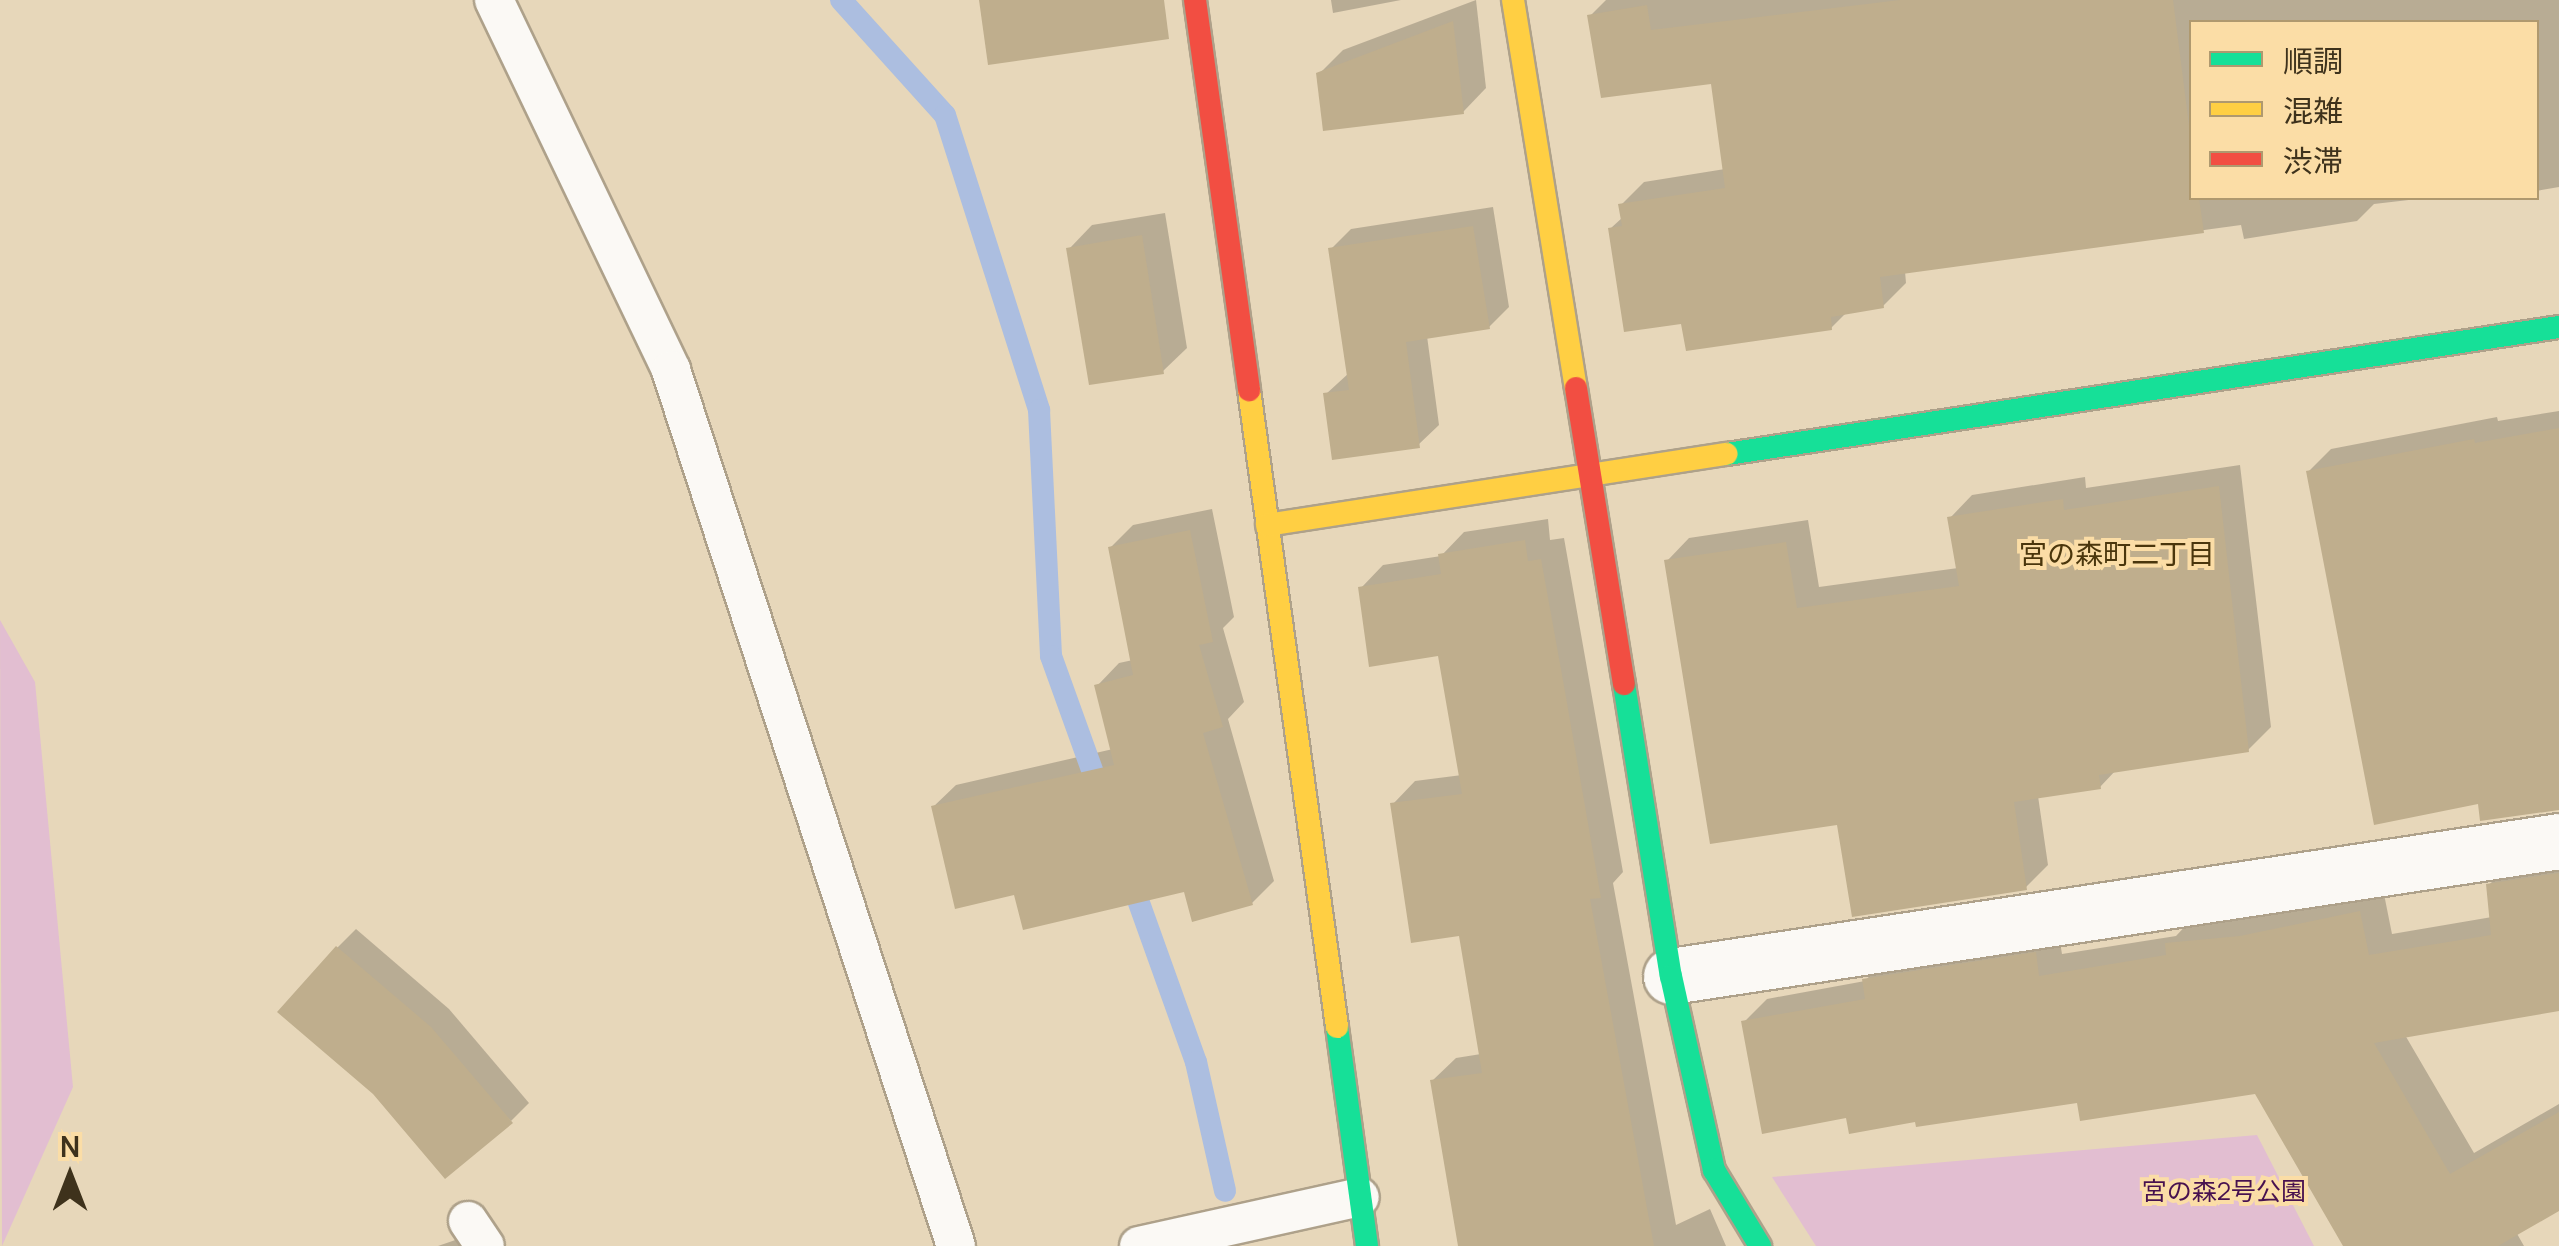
<!DOCTYPE html>
<meta charset="utf-8">
<style>
body{margin:0}
#map{position:relative;width:2559px;height:1246px;overflow:hidden;background:#e7d7ba;font-family:Manrope,"Noto Sans JP",sans-serif}
div>[style]{position:absolute}
.green>*{inset:0;background:#e2bed1}
.shadow>*{inset:0;background:#0003}
.stream>*{height:22px;margin:-11px;padding:0 11px;transform-origin:11px;border-radius:11px;background:#acbee0}
.building>*{inset:0;background:#bfae8d}
.roads{filter:drop-shadow(2px 0 #aea18a) drop-shadow(-2px 0 #aea18a) drop-shadow(0 2px #aea18a) drop-shadow(0 -2px #aea18a)}
.lane>*{height:38px;margin:-19px;padding:0 19px;transform-origin:19px;border-radius:19px;background:#fbf9f5}
.street>*{height:55px;margin:-27.5px;padding:0 27.5px;transform-origin:27.5px;border-radius:27.5px;background:#fbf9f5}
.fast>*{height:22px;margin:-11px;padding:0 11px;transform-origin:11px;border-radius:11px;background:#16e098}
.slow>*{height:22px;margin:-11px;padding:0 11px;transform-origin:11px;border-radius:11px;background:#ffcf43}
.jam>*{height:22px;margin:-11px;padding:0 11px;transform-origin:11px;border-radius:11px;background:#f24e42}
span{translate:-50% -50%;white-space:nowrap;text-align:center;line-height:1.15;-webkit-text-stroke:8px #fbdda6;paint-order:stroke}
.park-label{font-size:25px;color:#47114f}
.neighbourhood-label{font-size:28px;color:#4a360c}
.legend{position:absolute;left:2189px;top:20px;width:350px;height:180px;box-sizing:border-box;background:#fbdda6;border:2px solid #af996f;margin:0;padding:12px 18px;list-style:none;font-size:30px;color:#3e321c}
.legend li{display:flex;align-items:center;gap:20px;height:50px}
.legend b{width:50px;border:2px solid #af996f}
.north{position:absolute;left:20px;top:1126px;width:100px;height:100px;-webkit-text-stroke:8px #fbdda6;paint-order:stroke;rotate:0deg;font-size:28px;font-weight:700;line-height:40px;text-align:center;color:#3e321c}
.north::after{content:'';display:block;margin:auto;width:35px;height:45px;background:#3e321c;clip-path:polygon(50% 0,100% 100%,50% 72%,0 100%)}
</style>
<div id="map">
<div class="green">
<div style="clip-path:polygon(0 620px,35px 682px,73px 1087px,2px 1246px)"></div>
<div style="clip-path:polygon(2257px 1135px,2314px 1246px,1816px 1246px,1772px 1177px)"></div>
</div>
<div class="shadow">
<div style="clip-path:polygon(1331px 0,1401px 0,1333px 13px)"></div>
<div style="clip-path:polygon(1476px 0,1486px 88px,1463px 112px,1319px 74px,1343px 50px)"></div>
<div style="clip-path:polygon(1606px 0,2559px 0,2559px 187px,2536px 191px,2536px 22px,2192px 22px,2192px 198px,2426px 198px,2374px 204px,2357px 221px,2244px 239px,2241px 225px,1905px 271px,1906px 283px,1883px 306px,1847px 312px,1831px 328px,1683px 321px,1611px 228px,1623px 217px,1621px 205px,1644px 182px,1725px 169px,1713px 82px,1590px 16px)"></div>
<div style="clip-path:polygon(1493px 207px,1509px 307px,1489px 327px,1427px 336px,1439px 425px,1418px 445px,1326px 394px,1349px 373px,1331px 249px,1351px 229px)"></div>
<div style="clip-path:polygon(1165px 213px,1187px 348px,1163px 371px,1069px 249px,1092px 225px)"></div>
<div style="clip-path:polygon(2559px 411px,2559px 808px,2481px 801px,2308px 472px,2331px 449px,2497px 417px,2498px 421px)"></div>
<div style="clip-path:polygon(2240px 465px,2271px 727px,2248px 750px,2117px 769px,2100px 787px,2038px 796px,2048px 865px,2025px 888px,1840px 822px,1667px 561px,1689px 538px,1808px 520px,1819px 587px,1958px 568px,1950px 518px,1972px 495px,2085px 477px,2086px 488px)"></div>
<div style="clip-path:polygon(1212px 509px,1234px 617px,1223px 628px,1244px 702px,1228px 719px,1274px 881px,1252px 903px,1186px 890px,1016px 892px,933px 807px,956px 785px,1113px 749px,1097px 686px,1119px 663px,1133px 660px,1110px 548px,1133px 525px)"></div>
<div style="clip-path:polygon(1548px 519px,1550px 540px,1564px 538px,1623px 872px,1613px 883px,1676px 1225px,1710px 1209px,1726px 1246px,1536px 1246px,1433px 1080px,1456px 1058px,1481px 1054px,1461px 933px,1393px 804px,1415px 781px,1462px 775px,1440px 653px,1361px 588px,1383px 565px,1441px 556px,1464px 532px)"></div>
<div style="clip-path:polygon(2559px 853px,2559px 1009px,2405px 1035px,2474px 1153px,2559px 1104px,2559px 1208px,2516px 1232px,2524px 1246px,2346px 1246px,2256px 1092px,2079px 1100px,1917px 1119px,1848px 1115px,1744px 1022px,1767px 999px,1865px 981px,1888px 956px,2058px 930px,2062px 954px,2176px 936px,2190px 921px,2265px 914px,2383px 889px,2392px 934px,2492px 917px,2489px 885px,2512px 861px)"></div>
<div style="clip-path:polygon(356px 929px,449px 1009px,529px 1103px,511px 1121px,337px 948px)"></div>
<div style="clip-path:polygon(464px 1237px,467px 1246px,438px 1246px)"></div>
</div>
<div class="stream">
<div style="left:841px;top:0;width:155px;rotate:47.9deg"></div>
<div style="left:945px;top:115px;width:310px;rotate:72.3deg"></div>
<div style="left:1039px;top:410px;width:246px;rotate:87.2deg"></div>
<div style="left:1051px;top:656px;width:151px;rotate:70.2deg"></div>
<div style="left:1129px;top:875px;width:199px;rotate:70.3deg"></div>
<div style="left:1196px;top:1062px;width:132px;rotate:77.3deg"></div>
</div>
<div class="building">
<div style="clip-path:polygon(979px 0,1164px 0,1169px 39px,988px 65px)"></div>
<div style="clip-path:polygon(1900px 0,2173px 0,2192px 149px,2192px 198px,2199px 198px,2204px 233px,1880px 277px,1884px 308px,1831px 317px,1832px 330px,1686px 351px,1681px 324px,1624px 332px,1608px 228px,1622px 226px,1618px 204px,1725px 188px,1711px 84px,1601px 98px,1587px 15px,1647px 5px,1651px 30px)"></div>
<div style="clip-path:polygon(1453px 21px,1464px 114px,1323px 131px,1316px 73px)"></div>
<div style="clip-path:polygon(1473px 226px,1490px 329px,1406px 342px,1420px 448px,1332px 460px,1323px 393px,1349px 390px,1328px 248px)"></div>
<div style="clip-path:polygon(1142px 235px,1164px 374px,1089px 385px,1066px 248px)"></div>
<div style="clip-path:polygon(2559px 428px,2559px 810px,2480px 821px,2478px 804px,2374px 825px,2306px 471px,2474px 439px,2475px 443px)"></div>
<div style="clip-path:polygon(2219px 486px,2249px 752px,2099px 775px,2101px 789px,2014px 802px,2027px 890px,1852px 917px,1837px 825px,1710px 844px,1664px 560px,1786px 542px,1797px 608px,1959px 586px,1947px 517px,2063px 499px,2064px 510px)"></div>
<div style="clip-path:polygon(1190px 530px,1213px 642px,1199px 645px,1223px 727px,1203px 733px,1253px 905px,1192px 922px,1184px 892px,1023px 930px,1014px 895px,955px 909px,931px 806px,1114px 765px,1094px 685px,1133px 675px,1108px 547px)"></div>
<div style="clip-path:polygon(1525px 540px,1528px 561px,1541px 559px,1564px 686px,1601px 898px,1590px 899px,1654px 1246px,1458px 1246px,1430px 1080px,1482px 1073px,1459px 936px,1411px 943px,1390px 803px,1462px 794px,1438px 656px,1369px 667px,1358px 587px,1441px 574px,1438px 554px)"></div>
<div style="clip-path:polygon(2559px 873px,2559px 1011px,2374px 1043px,2450px 1174px,2559px 1112px,2559px 1211px,2498px 1246px,2343px 1246px,2255px 1094px,2080px 1121px,2077px 1103px,1916px 1127px,1915px 1122px,1849px 1134px,1846px 1118px,1762px 1134px,1741px 1021px,1865px 999px,1862px 979px,2036px 952px,2039px 976px,2166px 955px,2165px 943px,2240px 936px,2360px 911px,2369px 955px,2491px 935px,2486px 884px)"></div>
<div style="clip-path:polygon(336px 946px,431px 1027px,513px 1123px,445px 1179px,373px 1094px,277px 1012px)"></div>
</div>
<div class="roads">
<div class="lane">
<div style="left:494px;top:0;width:410px;rotate:64.4deg"></div>
<div style="left:671px;top:370px;width:921px;rotate:71.98deg"></div>
<div style="left:468px;top:1221px;width:30px;rotate:56deg"></div>
<div style="left:1139px;top:1246px;width:226px;rotate:-12.5deg"></div>
</div>
<div class="street">
<div style="left:1671px;top:976px;width:898px;rotate:-8.64deg"></div>
</div>
<div class="fast">
<div style="left:1727px;top:454px;width:842px;rotate:-8.68deg"></div>
<div style="left:1624px;top:684px;width:296px;rotate:80.9deg"></div>
<div style="left:1671px;top:976px;width:199px;rotate:77.5deg"></div>
<div style="left:1714px;top:1170px;width:89px;rotate:58.8deg"></div>
<div style="left:1337px;top:1027px;width:221px;rotate:82.2deg"></div>
</div>
<div class="slow">
<div style="left:1513px;top:0;width:393px;rotate:80.8deg"></div>
<div style="left:1249px;top:390px;width:643px;rotate:82.13deg"></div>
<div style="left:1267px;top:525px;width:465px;rotate:-8.8deg"></div>
</div>
<div class="jam">
<div style="left:1195px;top:0;width:394px;rotate:82.1deg"></div>
<div style="left:1576px;top:388px;width:300px;rotate:80.8deg"></div>
</div>
</div>
<div class="park-label">
<span style="left:2224px;top:1191px">宮の森2号公園</span>
</div>
<div class="neighbourhood-label">
<span style="left:2117px;top:553px">宮の森町二丁目</span>
</div>
<ul class="legend">
<li><b style="height:12px;background:#16e098"></b>順調</li>
<li><b style="height:12px;background:#ffcf43"></b>混雑</li>
<li><b style="height:12px;background:#f24e42"></b>渋滞</li>
</ul>
<div class="north">N</div>
</div>
